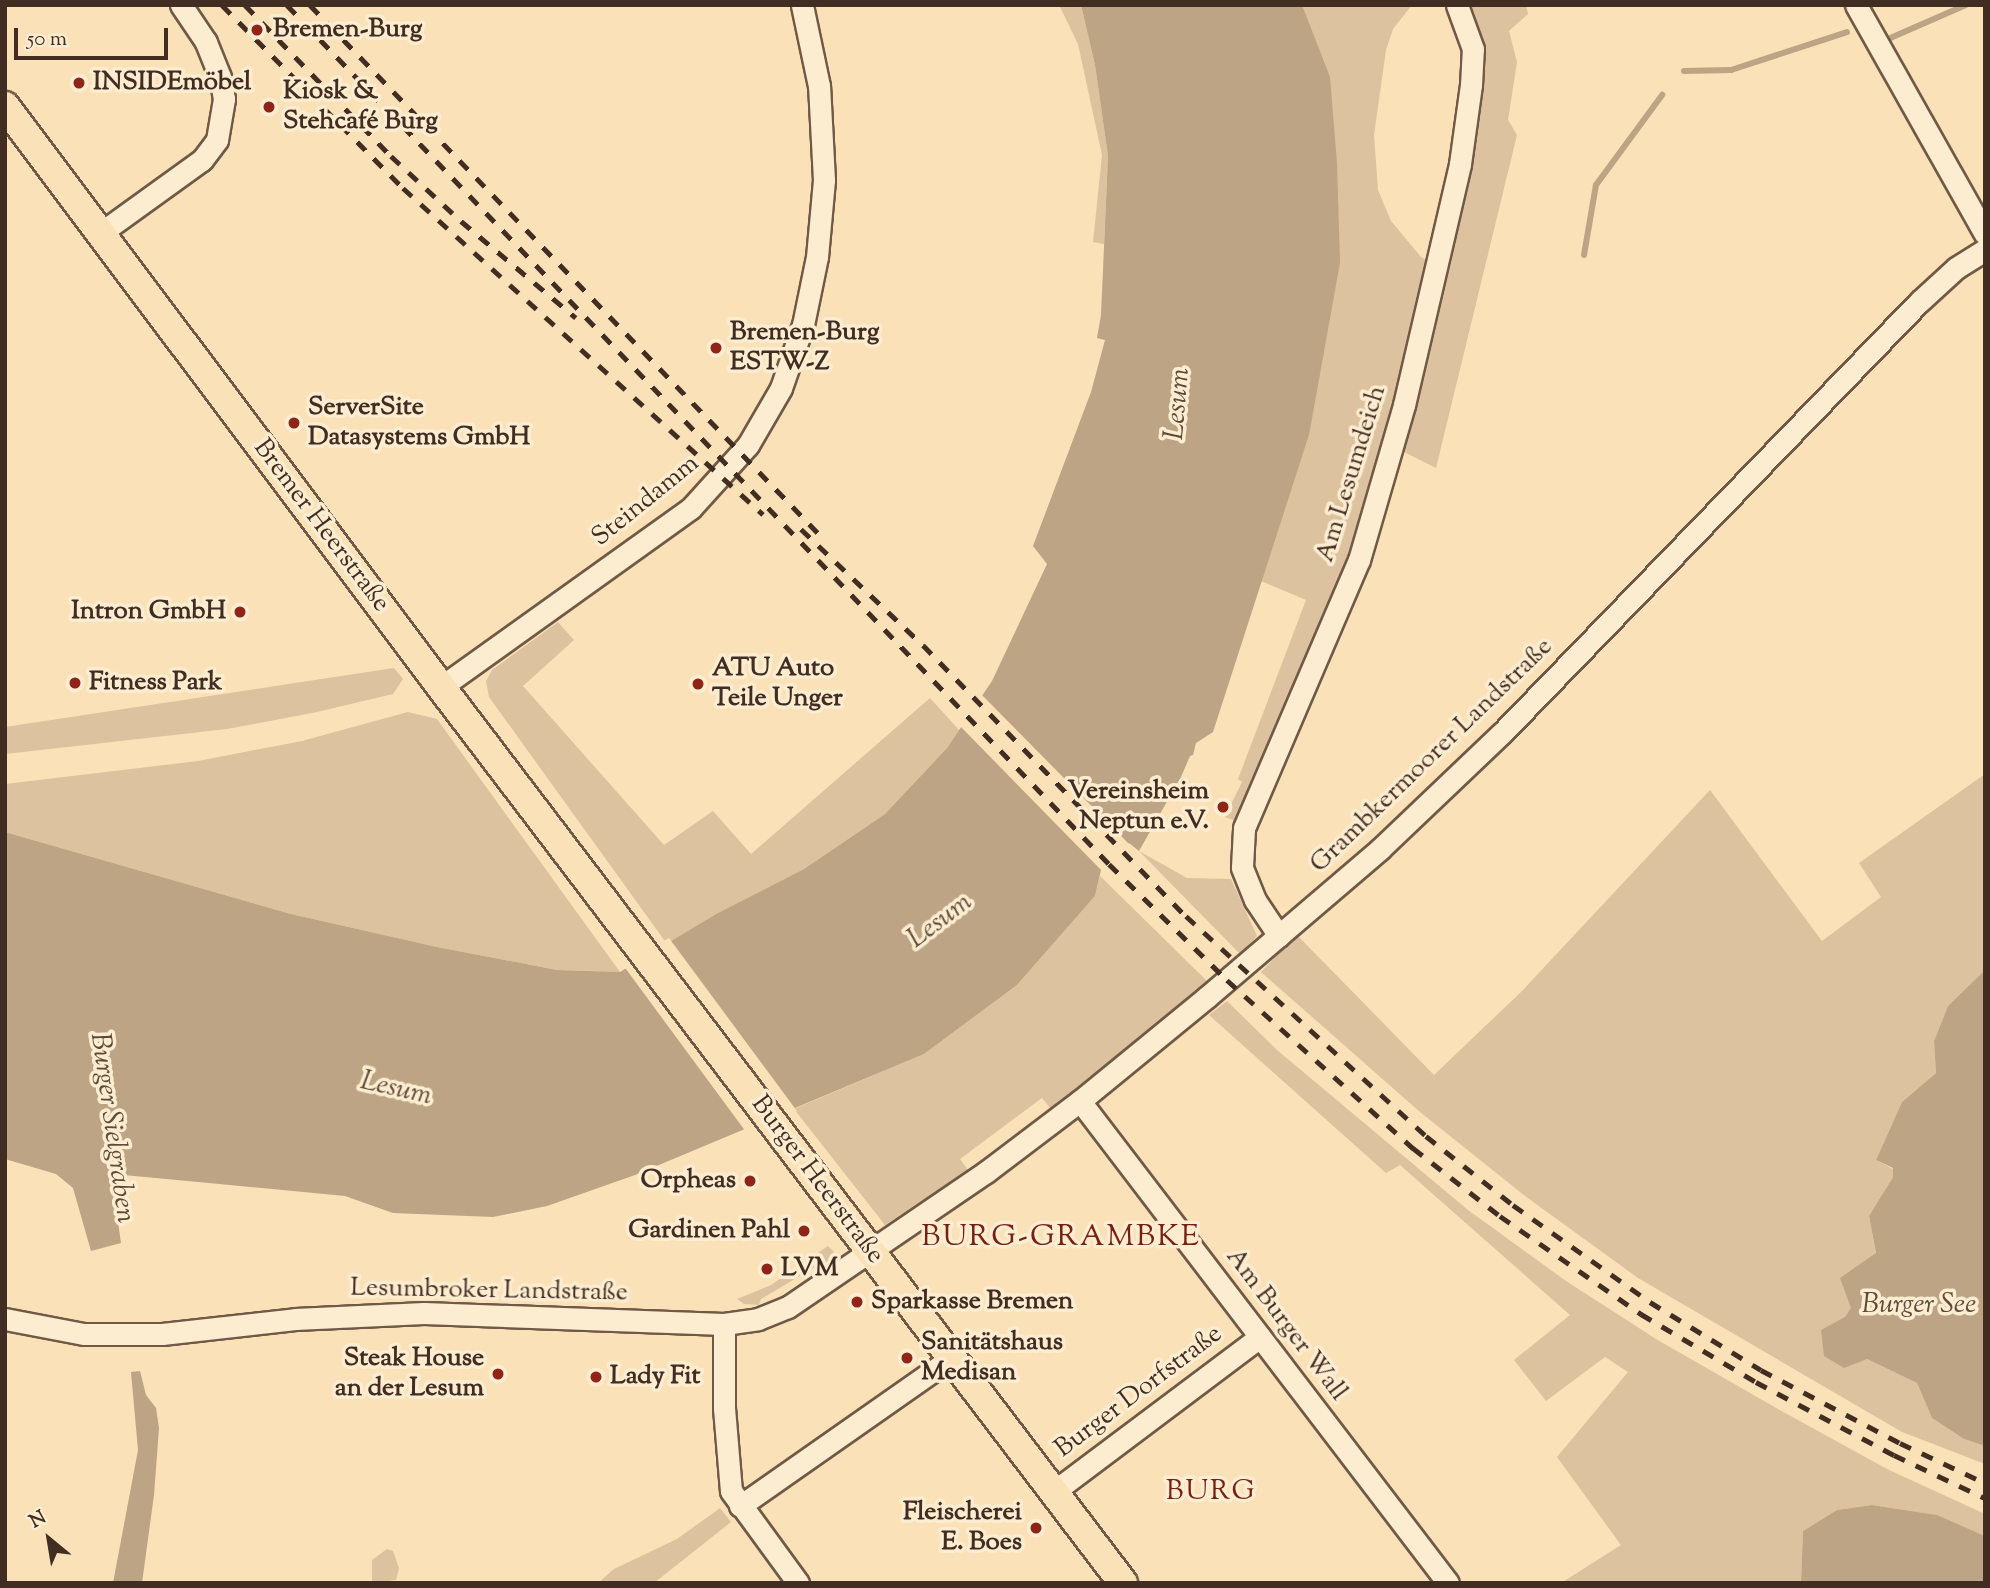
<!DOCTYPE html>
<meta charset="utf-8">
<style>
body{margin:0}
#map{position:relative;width:1990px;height:1588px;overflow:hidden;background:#fbe1b7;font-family:"Sorts Mill Goudy",serif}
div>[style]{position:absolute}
.green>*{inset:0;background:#dcc29e}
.water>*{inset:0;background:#bca484}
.pier>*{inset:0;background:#fbe1b7}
.stream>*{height:6px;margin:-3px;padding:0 3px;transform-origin:3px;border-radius:3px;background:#bca484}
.roads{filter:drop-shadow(2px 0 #705a47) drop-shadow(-2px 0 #705a47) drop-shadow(0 2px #705a47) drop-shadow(0 -2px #705a47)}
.minor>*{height:21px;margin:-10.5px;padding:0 10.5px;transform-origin:10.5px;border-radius:10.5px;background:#fcecd0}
.major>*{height:28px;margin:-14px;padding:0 14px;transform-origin:14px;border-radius:14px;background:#fbe1b7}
.rail>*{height:5px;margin-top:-2.5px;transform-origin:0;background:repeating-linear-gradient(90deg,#422d22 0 12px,transparent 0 24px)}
.dots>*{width:19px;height:19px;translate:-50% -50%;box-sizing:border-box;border:4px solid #fcecd0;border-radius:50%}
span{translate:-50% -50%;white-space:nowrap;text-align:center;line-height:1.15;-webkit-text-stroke:7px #fcecd0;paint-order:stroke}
.poi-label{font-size:26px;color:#422d22;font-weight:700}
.left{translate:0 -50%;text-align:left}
.right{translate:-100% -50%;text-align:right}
.street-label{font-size:26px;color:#422d22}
.water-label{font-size:28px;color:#604b3a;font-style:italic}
.neighbourhood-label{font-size:28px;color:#7a1f14;letter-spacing:2px}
.quarter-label{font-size:30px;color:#7a1f14;letter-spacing:2px}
.frame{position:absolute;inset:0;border:7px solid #422d22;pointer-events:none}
.north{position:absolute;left:14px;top:1504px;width:70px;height:70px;-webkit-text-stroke:5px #fcecd0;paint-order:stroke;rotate:330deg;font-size:19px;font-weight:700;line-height:28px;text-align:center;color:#422d22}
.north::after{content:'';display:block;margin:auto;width:24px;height:32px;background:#422d22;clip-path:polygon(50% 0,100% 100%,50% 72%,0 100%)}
.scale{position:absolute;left:14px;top:28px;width:154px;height:32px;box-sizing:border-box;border:4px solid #422d22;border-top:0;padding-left:9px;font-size:21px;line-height:24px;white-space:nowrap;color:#422d22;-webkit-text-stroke:5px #fcecd0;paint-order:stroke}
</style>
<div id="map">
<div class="green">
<div style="clip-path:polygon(1059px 5px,1081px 5px,1095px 65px,1108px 156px,1104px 244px,1093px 242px,1102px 155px,1078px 44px)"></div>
<div style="clip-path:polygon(1302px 5px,1412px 5px,1393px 29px,1386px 50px,1374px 135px,1378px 190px,1391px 221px,1421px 257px,1443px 269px,1468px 164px,1465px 5px,1526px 5px,1528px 14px,1509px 31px,1517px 62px,1508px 120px,1517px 135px,1436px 468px,1386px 443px,1355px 546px,1238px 822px,1225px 817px,1242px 782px,1238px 779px,1306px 600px,1261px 581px,1309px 435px,1308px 23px)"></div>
<div style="clip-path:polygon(558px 622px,574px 640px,523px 686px,664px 845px,713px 811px,751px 854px,930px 698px,959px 730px,947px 748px,885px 814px,804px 869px,716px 914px,667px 944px,489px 697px,486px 681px,492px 670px)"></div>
<div style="clip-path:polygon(394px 668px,403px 679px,393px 694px,317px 712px,227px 729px,5px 754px,5px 727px)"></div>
<div style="clip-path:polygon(408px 712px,437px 719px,620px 972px,557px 970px,437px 947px,291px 914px,5px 832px,5px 784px,198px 761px,302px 741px)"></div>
<div style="clip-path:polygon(1985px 774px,1985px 970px,1948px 1006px,1934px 1041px,1936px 1073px,1902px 1102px,1876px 1160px,1893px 1169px,1893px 1177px,1869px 1216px,1876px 1254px,1841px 1278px,1852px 1308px,1845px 1317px,1867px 1359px,1917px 1383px,1932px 1418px,1964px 1439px,1985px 1446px,1985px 1464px,1902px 1432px,1638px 1278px,1525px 1196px,1420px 1112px,1261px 972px,1297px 935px,1434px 1075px,1521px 992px,1710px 790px,1822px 941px,1881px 897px,1859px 863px)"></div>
<div style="clip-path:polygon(1139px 851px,1187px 878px,1231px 879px,1257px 936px,1240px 954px)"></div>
<div style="clip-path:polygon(1100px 876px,1207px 981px,1051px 1109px,1042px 1098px,960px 1159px,968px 1170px,885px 1225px,794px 1109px,924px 1054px,1017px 985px,1095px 896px)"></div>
<div style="clip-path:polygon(1227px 1001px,1277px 1050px,1468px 1210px,1566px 1281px,1656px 1339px,1778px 1409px,1887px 1469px,1985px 1514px,1985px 1536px,1936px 1515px,1872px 1505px,1837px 1510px,1803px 1531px,1801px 1583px,1561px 1583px,1621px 1545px,1557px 1457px,1628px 1372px,1605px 1357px,1546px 1401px,1514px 1360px,1570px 1315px,1400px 1165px,1386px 1173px,1209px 1015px)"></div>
<div style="clip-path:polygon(828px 1246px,834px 1252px,825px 1266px,813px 1268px,761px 1299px,759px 1305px,744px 1304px,737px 1299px,771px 1285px)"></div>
<div style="clip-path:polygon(720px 1508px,731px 1522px,654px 1583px,598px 1583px,614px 1569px,677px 1539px)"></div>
<div style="clip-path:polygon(387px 1549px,393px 1551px,399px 1568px,396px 1580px,372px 1583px,372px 1560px)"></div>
</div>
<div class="water">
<div style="clip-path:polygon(1081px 5px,1302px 5px,1330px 77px,1337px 163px,1340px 263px,1309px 435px,1213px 732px,1196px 743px,1193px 755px,1190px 756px,1181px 777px,1139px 851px,1129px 843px,1101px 870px,1095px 896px,1017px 985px,924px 1054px,635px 1175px,547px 1206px,493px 1217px,393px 1213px,345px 1196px,124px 1175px,114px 1194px,121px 1243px,91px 1251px,73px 1188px,56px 1174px,5px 1159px,5px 832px,291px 914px,437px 947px,557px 970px,620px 972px,716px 914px,804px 869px,885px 814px,947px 748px,992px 681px,1047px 564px,1033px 546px,1091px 392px,1105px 340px,1097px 338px,1101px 315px,1108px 156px,1095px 65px)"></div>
<div style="clip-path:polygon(1985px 970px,1985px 1446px,1964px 1439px,1932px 1418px,1917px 1383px,1867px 1359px,1844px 1368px,1824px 1356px,1821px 1330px,1845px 1317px,1851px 1308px,1840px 1278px,1876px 1253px,1869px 1216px,1893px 1177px,1893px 1168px,1876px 1160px,1902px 1102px,1936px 1073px,1934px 1041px,1948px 1006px)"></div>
<div style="clip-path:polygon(140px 1371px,146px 1395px,156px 1408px,159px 1428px,154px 1495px,142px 1583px,113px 1583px,138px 1450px,131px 1372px)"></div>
<div style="clip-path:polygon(1872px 1505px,1937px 1515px,1985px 1536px,1985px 1583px,1801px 1583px,1803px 1531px,1837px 1510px)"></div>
</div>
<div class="pier">
<div style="clip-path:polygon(980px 693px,1129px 844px,1102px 871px,959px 725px)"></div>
<div style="clip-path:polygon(669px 938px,797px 1111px,746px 1132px,623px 965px)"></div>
</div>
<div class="stream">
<div style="left:1888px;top:39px;width:85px;rotate:-23.6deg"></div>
<div style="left:1684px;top:71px;width:47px;rotate:-1.2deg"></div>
<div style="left:1731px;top:70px;width:122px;rotate:-18.1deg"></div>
<div style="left:1584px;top:255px;width:71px;rotate:-80.3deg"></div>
<div style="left:1596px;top:185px;width:112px;rotate:-53.7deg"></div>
</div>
<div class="roads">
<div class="minor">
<div style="left:1856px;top:5px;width:263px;rotate:60.6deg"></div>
<div style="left:102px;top:232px;width:123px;rotate:-35.8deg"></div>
<div style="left:202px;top:160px;width:25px;rotate:-53deg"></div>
<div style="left:217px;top:140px;width:42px;rotate:-80.3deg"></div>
<div style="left:224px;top:99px;width:22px;rotate:-100deg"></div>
<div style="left:220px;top:77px;width:38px;rotate:-112deg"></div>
<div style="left:206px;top:42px;width:45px;rotate:-124deg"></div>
<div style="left:441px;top:687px;width:307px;rotate:-35.6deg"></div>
<div style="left:691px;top:508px;width:85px;rotate:-47.9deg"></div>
<div style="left:748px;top:445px;width:66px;rotate:-59.9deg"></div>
<div style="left:781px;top:388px;width:67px;rotate:-70.8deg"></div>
<div style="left:803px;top:325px;width:69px;rotate:-78.4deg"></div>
<div style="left:817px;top:257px;width:77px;rotate:-84.8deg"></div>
<div style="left:824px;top:180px;width:94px;rotate:-93deg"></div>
<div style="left:819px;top:86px;width:83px;rotate:-101.9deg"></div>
<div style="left:1279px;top:936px;width:43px;rotate:-123.7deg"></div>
<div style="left:1255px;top:900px;width:35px;rotate:-112deg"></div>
<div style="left:1242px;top:867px;width:39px;rotate:-87deg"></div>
<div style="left:1244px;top:828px;width:292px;rotate:-66.8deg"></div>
<div style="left:1359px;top:560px;width:161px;rotate:-73.8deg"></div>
<div style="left:1404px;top:405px;width:247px;rotate:-76.9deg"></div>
<div style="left:1460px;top:164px;width:80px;rotate:-82.1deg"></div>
<div style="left:1471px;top:85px;width:36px;rotate:-87deg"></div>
<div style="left:1473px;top:49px;width:47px;rotate:-110deg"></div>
<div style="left:1080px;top:1101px;width:606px;rotate:52.64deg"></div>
<div style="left:5px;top:1319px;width:80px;rotate:10.8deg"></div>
<div style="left:84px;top:1334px;width:78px"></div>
<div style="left:162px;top:1334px;width:134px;rotate:-6.4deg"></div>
<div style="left:295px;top:1319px;width:129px;rotate:-2.7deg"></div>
<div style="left:424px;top:1313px;width:300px;rotate:2.1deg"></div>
<div style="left:724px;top:1324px;width:34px;rotate:-8deg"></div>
<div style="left:758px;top:1319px;width:32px;rotate:-22deg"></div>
<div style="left:788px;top:1307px;width:240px;rotate:-34.3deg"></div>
<div style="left:986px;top:1172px;width:118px;rotate:-37.1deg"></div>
<div style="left:1080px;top:1101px;width:164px;rotate:-39.3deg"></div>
<div style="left:1207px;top:997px;width:228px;rotate:-40.5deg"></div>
<div style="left:1380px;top:849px;width:168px;rotate:-43.6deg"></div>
<div style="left:1502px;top:733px;width:600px;rotate:-45.95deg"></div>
<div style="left:1919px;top:302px;width:50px;rotate:-42.6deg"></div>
<div style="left:1956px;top:268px;width:34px;rotate:-32deg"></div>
<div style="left:724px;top:1324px;width:84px;rotate:90deg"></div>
<div style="left:724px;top:1408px;width:83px;rotate:85.2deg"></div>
<div style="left:731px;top:1491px;width:114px;rotate:53.9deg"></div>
<div style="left:1052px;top:1493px;width:260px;rotate:-36.9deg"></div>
<div style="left:740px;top:1506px;width:258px;rotate:-35deg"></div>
</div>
<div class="major">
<div style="left:5px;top:106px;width:726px;rotate:53.11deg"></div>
<div style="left:441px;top:687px;width:1126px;rotate:52.72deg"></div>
</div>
</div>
<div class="rail">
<div style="left:222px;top:5px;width:257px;rotate:45.3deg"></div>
<div style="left:403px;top:188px;width:486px;rotate:42.2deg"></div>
<div style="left:245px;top:5px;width:210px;rotate:46deg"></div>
<div style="left:391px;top:156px;width:96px;rotate:42.9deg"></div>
<div style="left:461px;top:221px;width:150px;rotate:40.1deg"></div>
<div style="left:287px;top:5px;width:1189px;rotate:46.26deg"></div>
<div style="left:1109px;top:864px;width:165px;rotate:44.5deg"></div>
<div style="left:1227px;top:980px;width:251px;rotate:42.1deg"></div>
<div style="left:1413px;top:1148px;width:110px;rotate:38deg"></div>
<div style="left:1500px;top:1216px;width:172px;rotate:34.8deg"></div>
<div style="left:1641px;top:1314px;width:134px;rotate:30.6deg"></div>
<div style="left:1756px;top:1382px;width:156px;rotate:27.9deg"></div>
<div style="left:1894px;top:1455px;width:101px;rotate:25.3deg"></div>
<div style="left:310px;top:5px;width:733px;rotate:46.11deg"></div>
<div style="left:801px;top:529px;width:168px;rotate:43.6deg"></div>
<div style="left:923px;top:645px;width:378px;rotate:45.9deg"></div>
<div style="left:1186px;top:916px;width:326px;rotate:42.5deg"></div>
<div style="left:1426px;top:1136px;width:111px;rotate:38.4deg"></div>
<div style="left:1513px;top:1205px;width:168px;rotate:35.3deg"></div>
<div style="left:1650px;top:1302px;width:130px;rotate:31.5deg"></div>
<div style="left:1761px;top:1370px;width:157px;rotate:27.7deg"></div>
<div style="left:1900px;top:1443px;width:94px;rotate:25.2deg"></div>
</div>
<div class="dots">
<div style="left:257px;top:30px;background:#8f2418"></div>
<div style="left:79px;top:83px;background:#8f2418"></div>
<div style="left:269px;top:107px;background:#8f2418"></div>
<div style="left:716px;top:348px;background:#8f2418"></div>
<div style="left:294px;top:423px;background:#8f2418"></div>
<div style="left:240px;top:612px;background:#8f2418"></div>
<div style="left:75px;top:683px;background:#8f2418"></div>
<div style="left:698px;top:684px;background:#8f2418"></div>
<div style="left:1223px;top:807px;background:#8f2418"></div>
<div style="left:750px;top:1181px;background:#8f2418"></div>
<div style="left:804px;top:1231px;background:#8f2418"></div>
<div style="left:767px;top:1269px;background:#8f2418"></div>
<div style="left:857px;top:1302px;background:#8f2418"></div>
<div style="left:907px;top:1358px;background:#8f2418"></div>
<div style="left:498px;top:1374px;background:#8f2418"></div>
<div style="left:596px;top:1377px;background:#8f2418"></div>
<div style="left:1036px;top:1528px;background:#8f2418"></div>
</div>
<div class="poi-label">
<span class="left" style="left:273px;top:30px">Bremen-Burg</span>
<span class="left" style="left:93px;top:83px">INSIDEmöbel</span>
<span class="left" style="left:283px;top:107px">Kiosk &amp;<br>Stehcafé Burg</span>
<span class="left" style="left:730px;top:348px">Bremen-Burg<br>ESTW-Z</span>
<span class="left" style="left:308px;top:423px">ServerSite<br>Datasystems GmbH</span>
<span class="right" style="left:226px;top:612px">Intron GmbH</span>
<span class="left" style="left:712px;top:684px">ATU Auto<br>Teile Unger</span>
<span class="left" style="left:89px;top:683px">Fitness Park</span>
<span class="right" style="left:1209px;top:807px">Vereinsheim<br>Neptun e.V.</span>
<span class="right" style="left:736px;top:1181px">Orpheas</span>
<span class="right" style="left:790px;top:1231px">Gardinen Pahl</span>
<span class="left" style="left:781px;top:1269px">LVM</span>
<span class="left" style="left:871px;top:1302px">Sparkasse Bremen</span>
<span class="left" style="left:921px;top:1358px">Sanitätshaus<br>Medisan</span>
<span class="right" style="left:484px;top:1374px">Steak House<br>an der Lesum</span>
<span class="left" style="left:610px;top:1377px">Lady Fit</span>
<span class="right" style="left:1022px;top:1528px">Fleischerei<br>E. Boes</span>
</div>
<div class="street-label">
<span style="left:1352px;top:474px;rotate:-73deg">Am Lesumdeich</span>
<span style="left:646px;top:501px;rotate:-39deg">Steindamm</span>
<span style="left:321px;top:526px;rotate:53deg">Bremer Heerstraße</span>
<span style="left:1432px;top:756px;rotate:-44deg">Grambkermoorer Landstraße</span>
<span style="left:817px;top:1180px;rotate:53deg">Burger Heerstraße</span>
<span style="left:489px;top:1291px;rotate:1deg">Lesumbroker Landstraße</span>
<span style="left:1286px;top:1325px;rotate:53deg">Am Burger Wall</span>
<span style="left:1139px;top:1392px;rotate:-37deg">Burger Dorfstraße</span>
</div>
<div class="water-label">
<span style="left:1178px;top:404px;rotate:-85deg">Lesum</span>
<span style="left:940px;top:921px;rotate:-37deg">Lesum</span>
<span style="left:396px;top:1089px;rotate:13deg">Lesum</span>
<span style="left:112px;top:1128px;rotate:82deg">Burger Sielgraben</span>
<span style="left:1919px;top:1305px">Burger See</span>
</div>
<div class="neighbourhood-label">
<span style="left:1211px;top:1492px">BURG</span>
</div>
<div class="quarter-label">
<span style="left:1061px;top:1238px">BURG-GRAMBKE</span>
</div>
<div class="frame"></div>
<div class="north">N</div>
<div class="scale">50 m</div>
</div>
